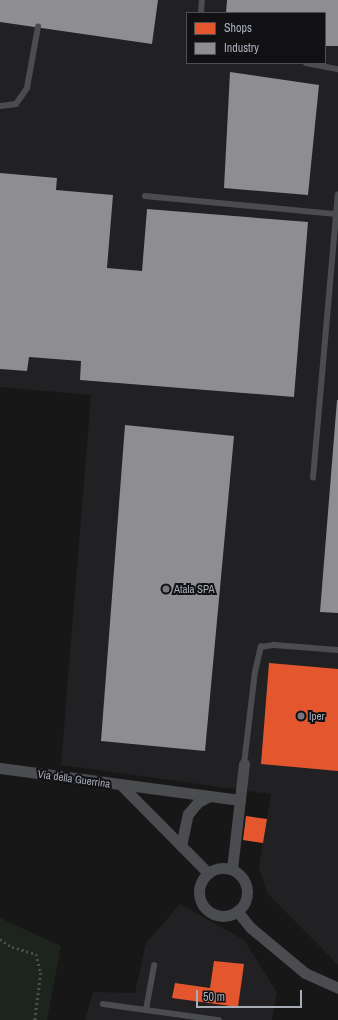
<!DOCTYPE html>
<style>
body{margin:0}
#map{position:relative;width:338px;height:1020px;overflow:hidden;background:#171717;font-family:"Archivo Narrow",sans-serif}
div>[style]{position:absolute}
.built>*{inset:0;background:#212123}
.green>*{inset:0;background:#1d241e}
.shops>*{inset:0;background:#e4572e}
.industry>*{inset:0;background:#8d8d92}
.path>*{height:2.5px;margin-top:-1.25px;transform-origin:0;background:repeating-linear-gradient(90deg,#4d4e52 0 2px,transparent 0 5px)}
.service>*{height:5.5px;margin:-2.75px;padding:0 2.75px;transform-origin:2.75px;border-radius:2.75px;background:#4b4c50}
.minor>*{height:11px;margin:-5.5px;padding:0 5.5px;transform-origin:5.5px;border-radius:5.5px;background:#4b4c50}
.minor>.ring{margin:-5.5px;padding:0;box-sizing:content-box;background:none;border:11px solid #4b4c50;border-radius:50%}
.dots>*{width:11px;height:11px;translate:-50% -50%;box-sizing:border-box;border:2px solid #111113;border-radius:50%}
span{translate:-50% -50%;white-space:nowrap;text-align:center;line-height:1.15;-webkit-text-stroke:4px #111113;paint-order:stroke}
.poi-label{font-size:11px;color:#a8adb8}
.left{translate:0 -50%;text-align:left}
.street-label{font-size:11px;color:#a8adb8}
.legend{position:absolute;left:186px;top:12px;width:140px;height:52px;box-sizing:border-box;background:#111113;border:1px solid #4d4f55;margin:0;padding:5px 7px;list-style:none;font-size:12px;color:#a8adb8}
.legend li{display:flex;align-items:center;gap:8px;height:20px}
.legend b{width:20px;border:1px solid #4d4f55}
.scale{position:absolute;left:196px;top:990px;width:106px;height:18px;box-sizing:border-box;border:2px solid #a8adb8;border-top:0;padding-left:5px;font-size:12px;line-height:14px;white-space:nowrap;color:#a8adb8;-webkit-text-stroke:3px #111113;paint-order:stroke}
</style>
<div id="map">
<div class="built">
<div style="clip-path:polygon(evenodd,0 0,338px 0,338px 965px,267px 893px,259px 867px,271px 794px,61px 765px,91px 395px,0 387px,0 0,187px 13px,325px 13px,325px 63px,187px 63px,187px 13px)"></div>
<div style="clip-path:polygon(180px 904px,244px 940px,277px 992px,272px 1020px,85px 1020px,93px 992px,135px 993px,146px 943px)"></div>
</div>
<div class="green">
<div style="clip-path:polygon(0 918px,61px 946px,47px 1020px,0 1020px)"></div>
</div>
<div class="shops">
<div style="clip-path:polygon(269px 663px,338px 669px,338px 771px,261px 764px)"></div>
<div style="clip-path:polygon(246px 816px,267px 819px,263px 843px,243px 840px)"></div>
<div style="clip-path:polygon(214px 961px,244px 964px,238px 1007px,172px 998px,175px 983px,210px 988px)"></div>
</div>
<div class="industry">
<div style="clip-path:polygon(0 0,158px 0,152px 44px,0 22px)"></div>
<div style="clip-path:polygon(227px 0,338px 0,338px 46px,325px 46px,325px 13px,226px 13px)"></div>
<div style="clip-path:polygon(230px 72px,319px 85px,308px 195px,224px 188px)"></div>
<div style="clip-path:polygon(0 173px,57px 178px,56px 190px,113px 195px,107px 268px,142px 271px,147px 209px,308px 222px,294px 397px,80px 380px,81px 361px,29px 357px,27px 371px,0 369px)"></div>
<div style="clip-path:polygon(337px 400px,338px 400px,338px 613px,320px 612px)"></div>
<div style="clip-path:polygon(125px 425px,234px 436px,205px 751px,101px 741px)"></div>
</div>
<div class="path">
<div style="left:0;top:939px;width:14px;rotate:34deg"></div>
<div style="left:12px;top:947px;width:25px;rotate:16deg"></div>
<div style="left:36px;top:954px;width:20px;rotate:75deg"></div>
<div style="left:41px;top:973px;width:47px;rotate:97.3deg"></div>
</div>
<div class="service">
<div style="left:201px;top:13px;width:13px;rotate:-86deg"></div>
<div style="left:306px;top:63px;width:33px;rotate:11deg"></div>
<div style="left:0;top:106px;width:16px;rotate:-7deg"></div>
<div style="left:16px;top:104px;width:19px;rotate:-55deg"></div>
<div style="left:27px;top:88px;width:62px;rotate:-79.8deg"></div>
<div style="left:145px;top:196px;width:192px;rotate:5.4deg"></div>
<div style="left:313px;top:478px;width:284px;rotate:-85deg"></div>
<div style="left:244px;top:764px;width:93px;rotate:-83.2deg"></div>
<div style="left:255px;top:672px;width:26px;rotate:-77deg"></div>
<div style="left:261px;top:647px;width:13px;rotate:-9deg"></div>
<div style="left:274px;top:645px;width:64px;rotate:4.5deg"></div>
<div style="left:103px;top:1004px;width:117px;rotate:7.9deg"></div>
<div style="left:146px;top:1010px;width:45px;rotate:-79.7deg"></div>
</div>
<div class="minor">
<div style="left:0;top:768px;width:242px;rotate:7.6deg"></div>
<div style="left:121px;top:785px;width:124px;rotate:45.3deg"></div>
<div style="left:181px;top:846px;width:33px;rotate:-78deg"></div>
<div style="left:188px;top:814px;width:16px;rotate:-50deg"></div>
<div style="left:198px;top:802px;width:13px;rotate:-27deg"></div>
<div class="ring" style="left:199px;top:868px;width:37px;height:37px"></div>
<div style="left:232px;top:869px;width:106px;rotate:-83.5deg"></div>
<div style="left:237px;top:911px;width:22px;rotate:51deg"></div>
<div style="left:251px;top:928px;width:70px;rotate:39.8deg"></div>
<div style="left:305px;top:973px;width:36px;rotate:24deg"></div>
</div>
<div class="dots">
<div style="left:166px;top:589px;background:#757880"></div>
<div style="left:301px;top:716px;background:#757880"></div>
</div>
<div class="poi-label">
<span class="left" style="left:174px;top:589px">Atala SPA</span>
<span class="left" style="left:309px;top:716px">Iper</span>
</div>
<div class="street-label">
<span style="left:74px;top:779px;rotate:8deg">Via della Guerrina</span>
</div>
<ul class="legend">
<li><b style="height:11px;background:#e4572e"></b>Shops</li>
<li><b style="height:11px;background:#8d8d92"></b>Industry</li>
</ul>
<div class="scale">50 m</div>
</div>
